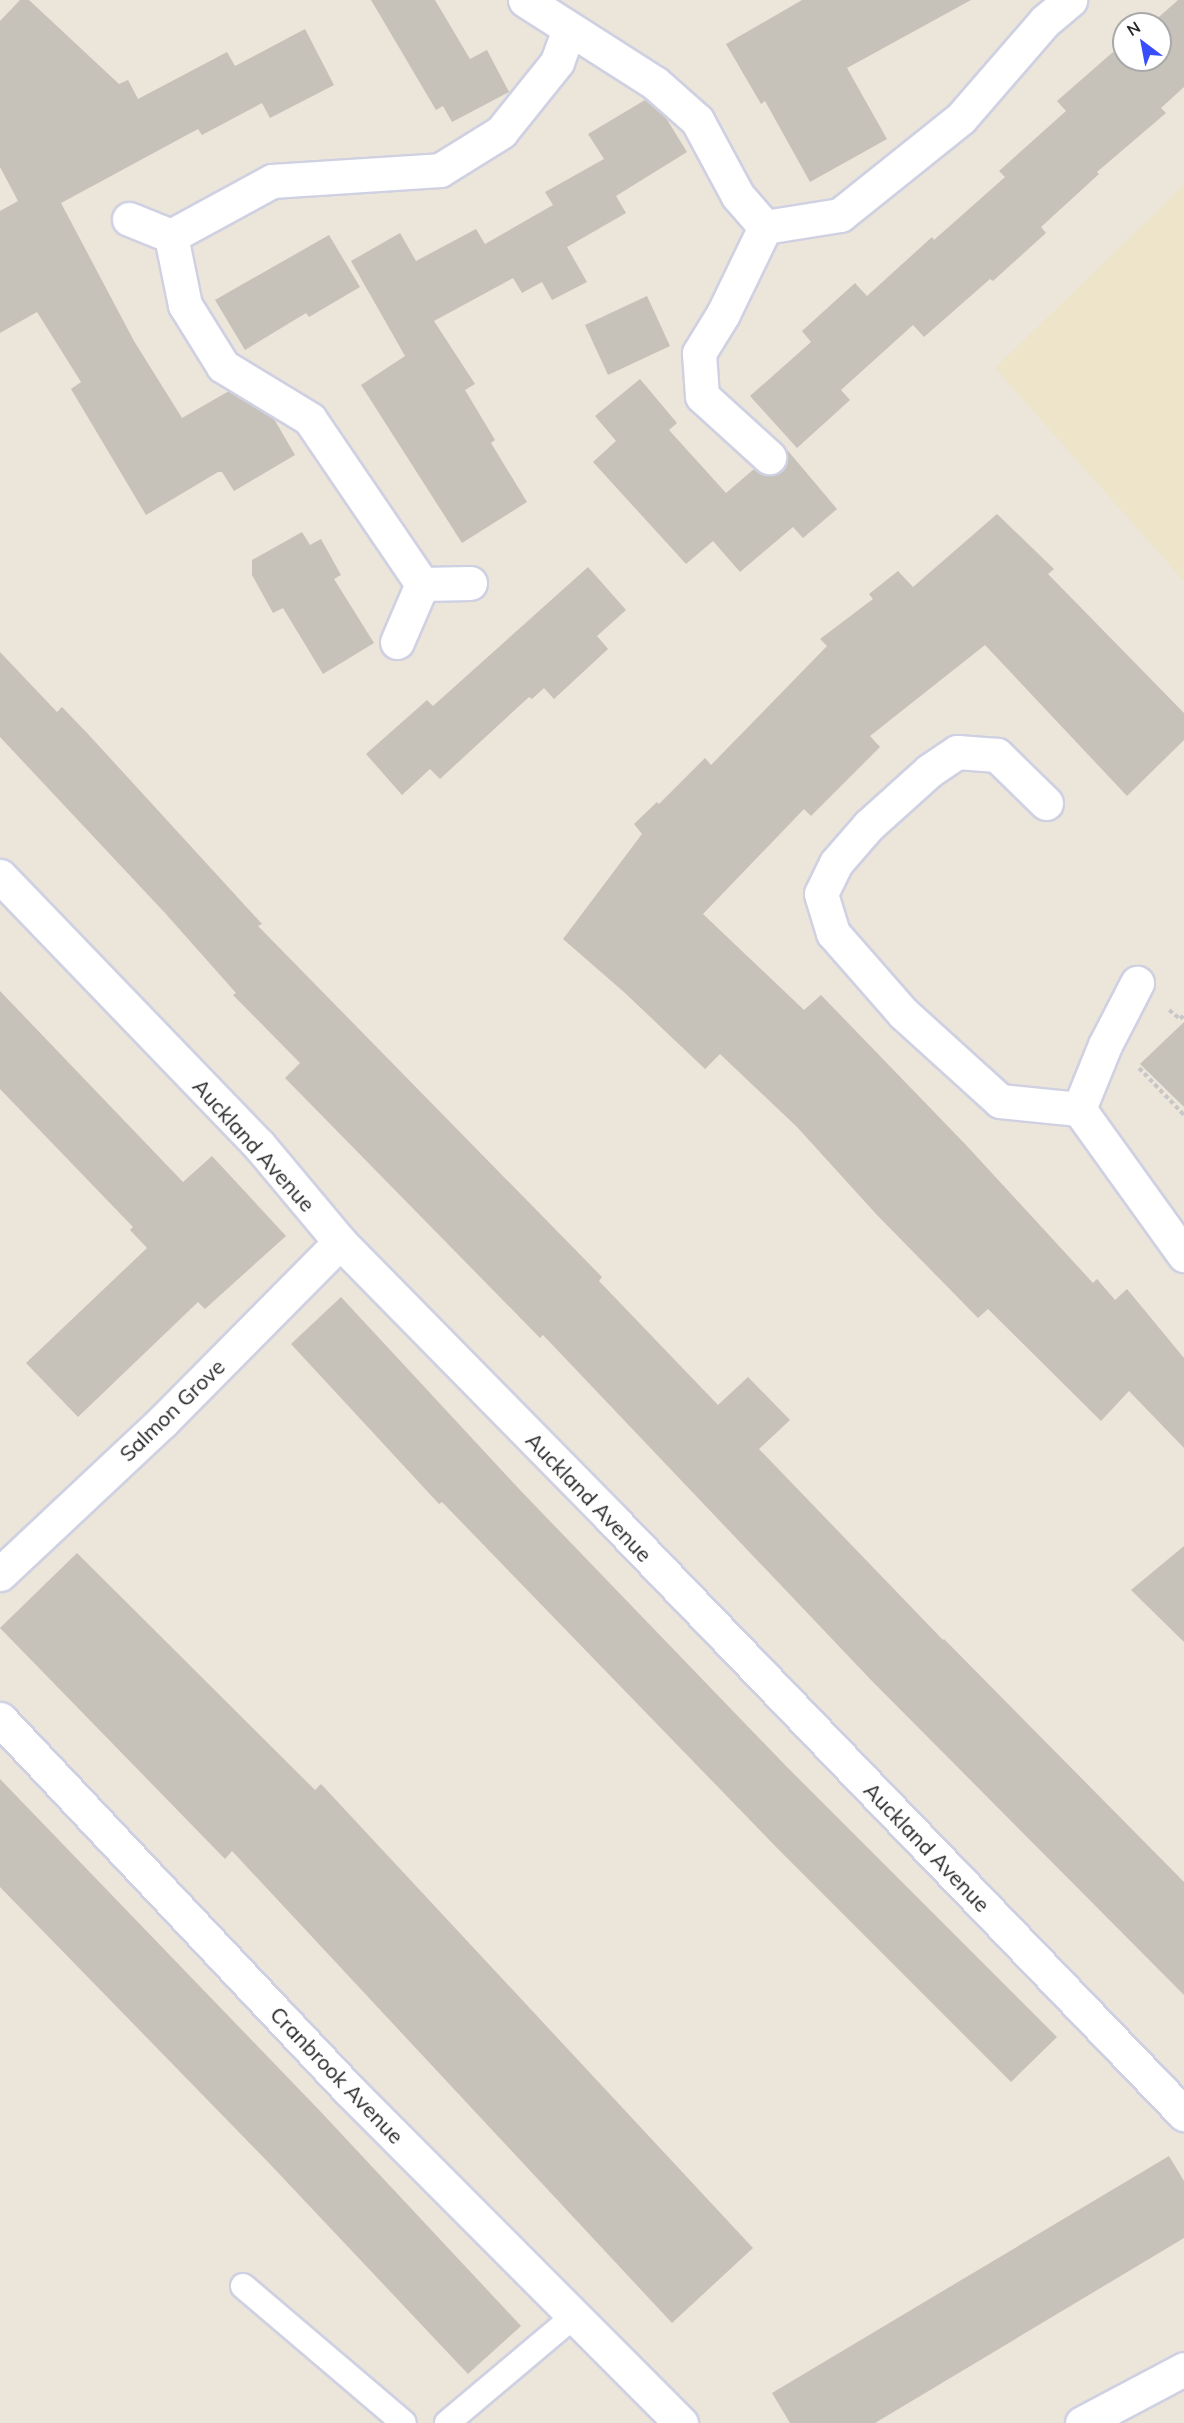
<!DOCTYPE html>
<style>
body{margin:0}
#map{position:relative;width:1184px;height:2423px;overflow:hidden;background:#ebe5da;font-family:Mulish,sans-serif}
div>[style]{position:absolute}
.education>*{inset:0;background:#ede4c9}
.building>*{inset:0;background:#c6c2ba}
.path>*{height:4px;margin-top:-2px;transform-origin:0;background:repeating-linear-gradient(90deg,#c7c7c7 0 4.5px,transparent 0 7.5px)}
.roads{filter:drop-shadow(2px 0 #cfd1e2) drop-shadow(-2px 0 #cfd1e2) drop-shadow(0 2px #cfd1e2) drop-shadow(0 -2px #cfd1e2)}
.lane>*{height:24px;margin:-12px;padding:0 12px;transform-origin:12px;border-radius:12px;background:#fff}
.street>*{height:33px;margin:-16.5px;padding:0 16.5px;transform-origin:16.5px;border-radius:16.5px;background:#fff}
.secondary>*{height:33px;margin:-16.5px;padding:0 16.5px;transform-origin:16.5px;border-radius:16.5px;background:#fff}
span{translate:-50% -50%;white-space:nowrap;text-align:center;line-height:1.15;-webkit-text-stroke:4.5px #fff;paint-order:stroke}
.street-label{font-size:21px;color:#282828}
.north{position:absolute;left:1112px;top:12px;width:60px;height:60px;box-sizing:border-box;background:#fff;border:2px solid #a9a9a9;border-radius:50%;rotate:328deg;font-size:16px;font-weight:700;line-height:24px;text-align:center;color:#282828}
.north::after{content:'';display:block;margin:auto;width:21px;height:27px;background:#384efa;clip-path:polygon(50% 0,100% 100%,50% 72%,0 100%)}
</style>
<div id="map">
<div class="education">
<div style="clip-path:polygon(1184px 185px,1184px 581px,995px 368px)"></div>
</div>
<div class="building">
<div style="clip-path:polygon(20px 0,29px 0,119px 84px,128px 80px,138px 99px,227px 52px,235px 66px,305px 29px,334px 85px,270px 118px,262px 103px,202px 135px,198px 129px,61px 203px,134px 341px,182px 418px,229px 391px,274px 419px,295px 455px,234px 491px,222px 472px,218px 472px,146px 515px,71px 389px,81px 382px,37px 312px,0 333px,0 211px,18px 201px,0 167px,0 21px)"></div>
<div style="clip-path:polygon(371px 0,435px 0,470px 59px,487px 50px,509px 92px,452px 122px,443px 106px,436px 110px)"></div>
<div style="clip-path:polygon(802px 0,971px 0,847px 68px,887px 139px,810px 182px,765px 101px,761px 104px,726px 44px)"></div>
<div style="clip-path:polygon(1178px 0,1184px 0,1184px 87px,1161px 108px,1166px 113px,1097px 172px,1099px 174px,1041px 227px,1046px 233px,993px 281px,990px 279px,924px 337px,913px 325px,841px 390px,850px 400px,797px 448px,750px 396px,811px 342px,802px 331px,855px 283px,867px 296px,932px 237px,934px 240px,1005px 177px,999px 171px,1066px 111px,1057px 101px,1113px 52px,1116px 56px,1124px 48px,1124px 60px,1160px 60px,1160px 24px,1151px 24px)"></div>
<div style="clip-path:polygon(645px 100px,666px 118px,687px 152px,616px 196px,626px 213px,567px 247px,587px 282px,552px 300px,542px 282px,522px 293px,513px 278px,434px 321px,475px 384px,465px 390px,495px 440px,491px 443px,527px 502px,462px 543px,361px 385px,405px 356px,351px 261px,400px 233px,416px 261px,476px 229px,485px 244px,553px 205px,545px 192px,604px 159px,588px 134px)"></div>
<div style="clip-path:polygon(329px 235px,360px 287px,309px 317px,306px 313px,245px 350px,215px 300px)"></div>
<div style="clip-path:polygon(647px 296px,670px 346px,608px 375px,585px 325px)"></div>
<div style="clip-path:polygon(640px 379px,677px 423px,669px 430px,726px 493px,754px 469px,766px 475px,774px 475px,782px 470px,787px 460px,783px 445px,837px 509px,803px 538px,793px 527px,740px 572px,713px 541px,686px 564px,593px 462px,616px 441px,595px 416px)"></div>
<div style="clip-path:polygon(997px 514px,1054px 569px,1048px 574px,1184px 713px,1184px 740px,1127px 796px,985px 645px,870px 736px,880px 747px,811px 816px,804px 809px,703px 914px,804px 1010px,821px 995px,966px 1145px,1093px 1283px,1097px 1279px,1115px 1300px,1127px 1289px,1184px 1358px,1184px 1448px,1129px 1391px,1101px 1421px,988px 1309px,978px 1318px,877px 1215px,797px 1127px,720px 1054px,705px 1069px,625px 993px,563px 939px,642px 834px,634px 824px,657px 802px,659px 804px,705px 758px,711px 765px,827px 646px,820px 639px,873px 599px,869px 594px,898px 571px,913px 587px)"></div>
<div style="clip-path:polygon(302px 532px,310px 545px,321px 539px,341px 575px,334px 579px,374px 643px,323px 674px,283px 608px,273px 613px,252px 575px,252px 560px)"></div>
<div style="clip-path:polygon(588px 567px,626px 610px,597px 636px,608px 649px,554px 699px,544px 688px,532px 699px,529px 697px,440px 779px,430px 769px,402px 795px,366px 754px,427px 700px,433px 706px)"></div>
<div style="clip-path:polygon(0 652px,57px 712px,62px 707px,88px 734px,262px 924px,258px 926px,602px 1277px,599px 1281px,718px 1405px,748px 1377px,790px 1420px,759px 1449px,943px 1640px,944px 1639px,1184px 1882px,1184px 1995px,871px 1680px,543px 1335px,540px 1338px,285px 1078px,300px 1063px,233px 995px,236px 993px,165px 913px,0 737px)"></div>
<div style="clip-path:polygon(0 991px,183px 1182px,212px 1156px,286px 1236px,205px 1309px,198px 1302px,78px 1417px,26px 1363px,147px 1248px,130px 1230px,133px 1227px,0 1089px)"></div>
<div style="clip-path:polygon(1184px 1022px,1184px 1107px,1140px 1064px)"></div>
<div style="clip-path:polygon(341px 1297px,520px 1490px,787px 1767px,1057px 2037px,1011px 2082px,778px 1849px,442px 1502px,439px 1504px,291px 1344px)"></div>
<div style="clip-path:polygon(1184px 1546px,1184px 1642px,1131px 1590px)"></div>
<div style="clip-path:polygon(77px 1553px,315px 1790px,321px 1784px,753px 2248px,672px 2323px,232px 1851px,225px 1859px,0 1628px)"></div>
<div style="clip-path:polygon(0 1779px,320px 2111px,521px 2326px,468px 2374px,267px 2161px,0 1887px)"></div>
<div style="clip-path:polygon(1169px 2156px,1184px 2181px,1184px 2238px,875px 2423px,790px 2423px,772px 2393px)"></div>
</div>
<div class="path">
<div style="left:1169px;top:1010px;width:14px;rotate:39deg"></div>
<div style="left:1180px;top:1019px;width:6px;rotate:-45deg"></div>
<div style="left:1139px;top:1068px;width:65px;rotate:46.2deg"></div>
</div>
<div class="roads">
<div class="lane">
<div style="left:243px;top:2286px;width:211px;rotate:40.4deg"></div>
<div style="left:447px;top:2423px;width:166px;rotate:-40.1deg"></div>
</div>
<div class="street">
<div style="left:525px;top:0;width:154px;rotate:32.6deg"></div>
<div style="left:655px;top:83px;width:56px;rotate:41.4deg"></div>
<div style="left:697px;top:120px;width:86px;rotate:61.7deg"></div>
<div style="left:738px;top:196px;width:41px;rotate:48.9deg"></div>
<div style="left:765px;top:227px;width:76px;rotate:-9.1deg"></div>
<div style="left:840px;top:215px;width:155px;rotate:-38.7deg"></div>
<div style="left:961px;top:118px;width:128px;rotate:-49.1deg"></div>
<div style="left:1045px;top:21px;width:33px;rotate:-40deg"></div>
<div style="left:129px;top:219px;width:45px;rotate:22deg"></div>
<div style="left:765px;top:227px;width:97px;rotate:115.8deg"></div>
<div style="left:723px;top:314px;width:46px;rotate:121.6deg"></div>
<div style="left:699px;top:353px;width:43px;rotate:86deg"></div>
<div style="left:702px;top:396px;width:91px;rotate:42.3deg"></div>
<div style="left:422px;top:584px;width:199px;rotate:-124.2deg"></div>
<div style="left:310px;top:419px;width:102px;rotate:-148.7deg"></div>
<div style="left:223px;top:366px;width:72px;rotate:-121.9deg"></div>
<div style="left:185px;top:305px;width:70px;rotate:-101.5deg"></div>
<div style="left:171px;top:236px;width:115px;rotate:-28.6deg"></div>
<div style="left:272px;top:181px;width:168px;rotate:-3.7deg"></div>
<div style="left:440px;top:170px;width:72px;rotate:-31.9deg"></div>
<div style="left:501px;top:132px;width:90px;rotate:-51.3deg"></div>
<div style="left:557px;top:62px;width:35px;rotate:-70deg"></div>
<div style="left:397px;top:642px;width:63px;rotate:-66.7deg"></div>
<div style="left:422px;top:584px;width:48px;rotate:-1.2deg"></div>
<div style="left:1046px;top:803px;width:69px;rotate:-135.6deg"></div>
<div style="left:997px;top:755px;width:40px;rotate:-175.7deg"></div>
<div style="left:957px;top:752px;width:34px;rotate:146deg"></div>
<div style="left:929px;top:771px;width:81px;rotate:138deg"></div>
<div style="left:869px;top:825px;width:50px;rotate:131deg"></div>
<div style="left:836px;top:863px;width:34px;rotate:116deg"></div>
<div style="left:821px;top:894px;width:41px;rotate:72.9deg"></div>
<div style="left:833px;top:933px;width:106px;rotate:48.8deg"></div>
<div style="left:903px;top:1013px;width:131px;rotate:42.2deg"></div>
<div style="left:1000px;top:1101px;width:79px;rotate:5.8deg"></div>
<div style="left:1079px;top:1109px;width:180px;rotate:54.3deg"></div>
<div style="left:0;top:876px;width:373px;rotate:46.1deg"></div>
<div style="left:259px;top:1145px;width:126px;rotate:50.1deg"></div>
<div style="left:340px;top:1242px;width:387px;rotate:45.5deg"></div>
<div style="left:611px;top:1518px;width:827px;rotate:46.13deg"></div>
<div style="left:1079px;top:1109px;width:69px;rotate:-67.9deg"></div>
<div style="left:1105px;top:1045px;width:70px;rotate:-62.7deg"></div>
<div style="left:0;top:1574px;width:222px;rotate:-43.2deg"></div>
<div style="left:162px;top:1422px;width:253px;rotate:-45.3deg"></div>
<div style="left:0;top:1719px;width:511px;rotate:46.75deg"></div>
<div style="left:350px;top:2091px;width:469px;rotate:45.1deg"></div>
</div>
<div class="secondary">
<div style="left:1082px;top:2423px;width:115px;rotate:-27.9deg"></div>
</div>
</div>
<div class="street-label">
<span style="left:254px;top:1145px;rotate:48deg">Auckland Avenue</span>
<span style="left:172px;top:1410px;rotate:-44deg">Salmon Grove</span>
<span style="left:589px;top:1497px;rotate:46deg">Auckland Avenue</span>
<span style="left:927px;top:1847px;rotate:46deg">Auckland Avenue</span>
<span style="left:337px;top:2075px;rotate:46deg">Cranbrook Avenue</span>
</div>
<div class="north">N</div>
</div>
